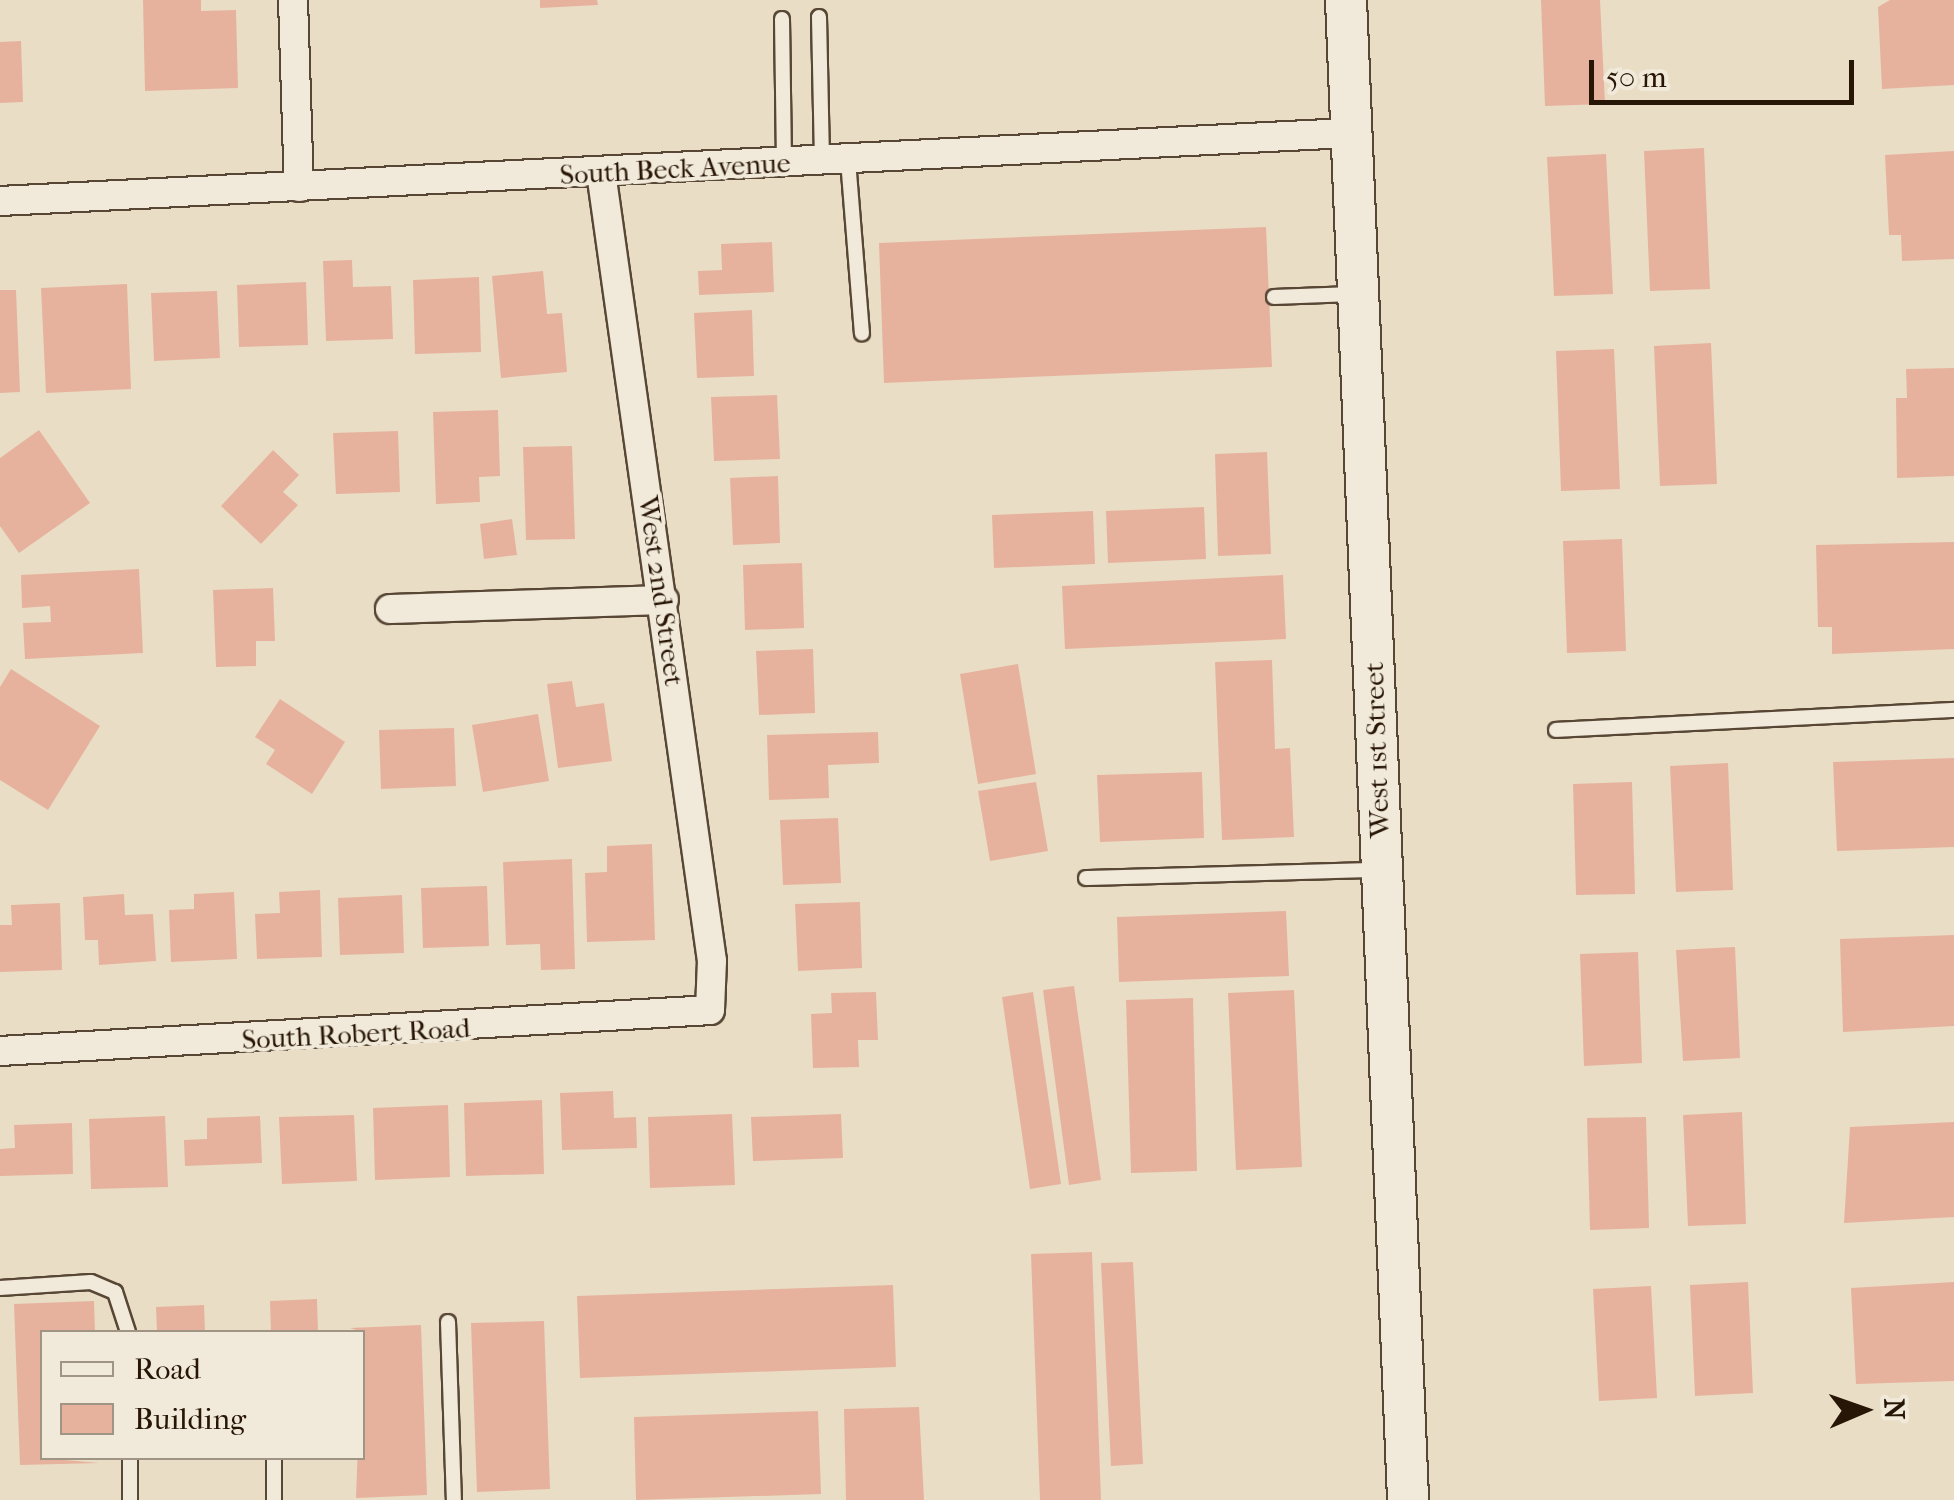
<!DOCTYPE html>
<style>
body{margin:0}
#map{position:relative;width:1954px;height:1500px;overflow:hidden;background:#eaddc5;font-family:"IM FELL French Canon",serif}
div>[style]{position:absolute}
.building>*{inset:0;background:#e6b29d}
.roads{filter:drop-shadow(2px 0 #584735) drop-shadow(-2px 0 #584735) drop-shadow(0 2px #584735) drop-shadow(0 -2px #584735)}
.lane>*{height:14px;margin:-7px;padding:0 7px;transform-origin:7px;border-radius:7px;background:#f1e9d9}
.street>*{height:28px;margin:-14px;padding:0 14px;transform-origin:14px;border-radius:14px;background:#f1e9d9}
.secondary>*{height:40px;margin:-20px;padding:0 20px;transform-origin:20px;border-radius:20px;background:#f1e9d9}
span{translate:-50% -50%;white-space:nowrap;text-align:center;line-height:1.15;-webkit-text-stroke:8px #f1e9d9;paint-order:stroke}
.street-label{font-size:28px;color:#271505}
.legend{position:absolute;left:40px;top:1330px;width:325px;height:130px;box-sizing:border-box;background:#f1e9d9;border:2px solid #a09484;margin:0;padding:12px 18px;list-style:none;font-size:30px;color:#271505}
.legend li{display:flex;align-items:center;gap:20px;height:50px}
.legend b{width:50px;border:2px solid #a09484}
.north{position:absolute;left:1814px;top:1360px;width:100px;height:100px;-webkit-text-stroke:8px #f1e9d9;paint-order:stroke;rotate:88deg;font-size:28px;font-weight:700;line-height:40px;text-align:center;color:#271505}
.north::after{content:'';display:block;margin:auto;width:35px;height:45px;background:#271505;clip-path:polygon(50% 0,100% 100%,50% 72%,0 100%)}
.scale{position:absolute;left:1589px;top:60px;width:265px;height:45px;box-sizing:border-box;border:5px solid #271505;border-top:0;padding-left:12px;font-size:30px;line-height:35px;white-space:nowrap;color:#271505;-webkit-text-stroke:8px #f1e9d9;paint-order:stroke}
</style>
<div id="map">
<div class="building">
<div style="clip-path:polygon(143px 0,201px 0,201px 11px,236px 10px,238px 88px,145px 91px)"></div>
<div style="clip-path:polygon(540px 0,597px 0,598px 5px,540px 8px)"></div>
<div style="clip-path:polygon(1541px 0,1600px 0,1605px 104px,1545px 106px)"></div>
<div style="clip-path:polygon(1890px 0,1954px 0,1954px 85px,1882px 89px,1878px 7px)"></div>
<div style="clip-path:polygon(21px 41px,23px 102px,0 103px,0 42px)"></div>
<div style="clip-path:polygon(1704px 148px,1710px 289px,1650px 291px,1644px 151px)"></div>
<div style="clip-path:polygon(1954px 151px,1954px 259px,1902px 261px,1901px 235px,1889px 235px,1885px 155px)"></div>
<div style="clip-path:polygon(1606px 154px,1613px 294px,1554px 296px,1547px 157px)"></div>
<div style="clip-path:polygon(1266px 227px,1272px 367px,884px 383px,879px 243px)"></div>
<div style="clip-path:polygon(772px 242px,774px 292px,699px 295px,698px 271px,722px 270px,721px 244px)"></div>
<div style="clip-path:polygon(352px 260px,353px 287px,391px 286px,393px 339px,326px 341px,323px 261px)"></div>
<div style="clip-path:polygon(543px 271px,547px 314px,562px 313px,567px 372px,501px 378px,492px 276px)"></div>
<div style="clip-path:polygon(479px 277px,481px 352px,415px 354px,413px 280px)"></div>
<div style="clip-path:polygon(306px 282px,308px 345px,239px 347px,237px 285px)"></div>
<div style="clip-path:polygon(127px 284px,131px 389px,46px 393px,41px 288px)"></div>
<div style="clip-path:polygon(0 290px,16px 290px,20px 392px,0 393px)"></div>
<div style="clip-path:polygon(217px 291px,220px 358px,154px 361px,151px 293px)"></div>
<div style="clip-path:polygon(752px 310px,754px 376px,697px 378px,694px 313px)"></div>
<div style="clip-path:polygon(1711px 343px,1717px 484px,1660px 486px,1654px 346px)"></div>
<div style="clip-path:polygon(1614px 349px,1620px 489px,1561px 491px,1556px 351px)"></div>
<div style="clip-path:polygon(1954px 368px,1954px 476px,1897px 478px,1896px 398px,1907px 398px,1906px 369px)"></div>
<div style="clip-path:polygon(777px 395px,780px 459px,714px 461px,711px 397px)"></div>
<div style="clip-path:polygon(498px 410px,500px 476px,479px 477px,480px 502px,436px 504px,433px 412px)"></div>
<div style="clip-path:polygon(39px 430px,90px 503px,19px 553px,0 526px,0 458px)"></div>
<div style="clip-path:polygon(398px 431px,400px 492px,336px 494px,333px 433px)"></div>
<div style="clip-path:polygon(572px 446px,575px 539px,526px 540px,523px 447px)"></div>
<div style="clip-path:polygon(273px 450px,299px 475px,283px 492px,298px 505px,261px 544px,221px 506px)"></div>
<div style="clip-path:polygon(1267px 452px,1271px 554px,1218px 556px,1215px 454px)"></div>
<div style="clip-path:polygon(778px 476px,780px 543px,733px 545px,730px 478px)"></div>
<div style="clip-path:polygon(1204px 507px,1206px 559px,1108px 563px,1106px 511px)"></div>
<div style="clip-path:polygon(1093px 511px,1095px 564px,994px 568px,992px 515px)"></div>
<div style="clip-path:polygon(512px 519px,517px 555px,484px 559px,480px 524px)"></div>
<div style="clip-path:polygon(1622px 539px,1626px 651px,1567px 653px,1563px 541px)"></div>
<div style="clip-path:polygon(1954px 542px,1954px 649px,1832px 654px,1832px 627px,1818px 627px,1816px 545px)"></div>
<div style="clip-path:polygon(802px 563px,804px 628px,745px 630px,743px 565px)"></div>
<div style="clip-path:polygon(139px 569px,143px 653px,25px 659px,23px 623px,51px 622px,50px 606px,22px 608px,21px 575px)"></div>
<div style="clip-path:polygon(1283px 575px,1286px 639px,1065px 649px,1062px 586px)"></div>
<div style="clip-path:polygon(273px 588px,275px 641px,256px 641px,256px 666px,216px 667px,213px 590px)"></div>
<div style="clip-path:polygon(813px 649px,815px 713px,759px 715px,756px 651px)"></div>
<div style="clip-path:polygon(1272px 660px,1275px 749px,1290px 748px,1294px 837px,1222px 840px,1215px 662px)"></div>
<div style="clip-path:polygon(1018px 664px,1036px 774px,978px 784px,960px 674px)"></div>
<div style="clip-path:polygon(11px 669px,100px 726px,48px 810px,0 780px,0 687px)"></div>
<div style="clip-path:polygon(572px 681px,576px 707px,604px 703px,612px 761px,558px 768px,547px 684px)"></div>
<div style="clip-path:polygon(280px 699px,345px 742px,312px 794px,266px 764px,275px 750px,255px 737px)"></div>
<div style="clip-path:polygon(538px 714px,549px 781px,483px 792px,472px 725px)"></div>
<div style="clip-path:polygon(454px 728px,456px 786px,381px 789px,379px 730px)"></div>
<div style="clip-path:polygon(878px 732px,879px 763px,828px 765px,829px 798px,769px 800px,767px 735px)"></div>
<div style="clip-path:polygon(1954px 758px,1954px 847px,1837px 851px,1833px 762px)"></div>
<div style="clip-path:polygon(1728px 763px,1733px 890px,1676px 892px,1670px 766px)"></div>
<div style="clip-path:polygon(1202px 772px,1204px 838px,1100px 842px,1097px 775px)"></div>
<div style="clip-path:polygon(1036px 782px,1048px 851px,990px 861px,978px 791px)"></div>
<div style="clip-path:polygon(1632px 782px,1635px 894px,1576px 895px,1573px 784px)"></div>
<div style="clip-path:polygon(838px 818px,841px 883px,783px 885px,780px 820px)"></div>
<div style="clip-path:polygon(652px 844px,655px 940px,587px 942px,585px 873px,607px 872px,607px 846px)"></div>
<div style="clip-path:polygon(572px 859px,575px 969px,541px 970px,540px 944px,506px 945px,503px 862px)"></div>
<div style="clip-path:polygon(487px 886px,489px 946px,423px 948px,421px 888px)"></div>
<div style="clip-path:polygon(320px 890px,322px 957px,257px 959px,255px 914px,280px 913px,279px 892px)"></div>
<div style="clip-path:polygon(234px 892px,237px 959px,171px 962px,169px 910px,194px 909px,194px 894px)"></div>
<div style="clip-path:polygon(124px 894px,125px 915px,153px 914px,156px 961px,99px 965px,98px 940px,85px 940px,83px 897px)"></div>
<div style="clip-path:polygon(402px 895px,404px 953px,340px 955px,338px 898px)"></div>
<div style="clip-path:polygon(860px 902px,862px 968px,798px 971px,795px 904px)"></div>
<div style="clip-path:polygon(60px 903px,62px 970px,0 972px,0 925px,12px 925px,11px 905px)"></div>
<div style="clip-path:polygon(1286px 911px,1289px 976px,1119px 982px,1117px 917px)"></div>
<div style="clip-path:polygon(1954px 935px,1954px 1026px,1843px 1032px,1840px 939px)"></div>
<div style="clip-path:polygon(1735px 947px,1740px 1058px,1683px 1061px,1676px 950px)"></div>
<div style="clip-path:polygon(1638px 952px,1642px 1063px,1584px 1066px,1580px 954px)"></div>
<div style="clip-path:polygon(1074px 986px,1101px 1180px,1069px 1185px,1043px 990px)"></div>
<div style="clip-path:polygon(1294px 990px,1302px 1167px,1236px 1170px,1228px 993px)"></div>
<div style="clip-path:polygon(876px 992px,878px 1040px,858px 1040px,859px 1067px,813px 1068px,811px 1014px,832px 1013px,831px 993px)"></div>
<div style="clip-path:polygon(1033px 992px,1061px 1184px,1030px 1189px,1002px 997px)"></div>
<div style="clip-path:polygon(1193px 998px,1197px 1171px,1131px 1173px,1126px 1000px)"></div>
<div style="clip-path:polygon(613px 1091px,614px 1118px,636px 1117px,637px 1148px,562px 1150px,560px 1093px)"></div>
<div style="clip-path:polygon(542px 1100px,544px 1174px,466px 1176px,464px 1103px)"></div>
<div style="clip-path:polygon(448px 1105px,450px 1177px,375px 1180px,373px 1108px)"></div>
<div style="clip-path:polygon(1742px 1112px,1746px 1224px,1688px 1226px,1683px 1115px)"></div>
<div style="clip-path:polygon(732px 1114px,735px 1185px,650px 1188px,648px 1117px)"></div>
<div style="clip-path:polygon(841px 1114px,843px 1158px,753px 1161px,751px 1117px)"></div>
<div style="clip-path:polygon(354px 1115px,357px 1181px,282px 1184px,279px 1117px)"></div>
<div style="clip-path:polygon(165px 1116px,168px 1187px,91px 1189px,89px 1119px)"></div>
<div style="clip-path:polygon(260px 1116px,262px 1163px,185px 1166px,184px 1140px,207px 1139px,207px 1118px)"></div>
<div style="clip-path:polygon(1646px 1117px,1649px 1228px,1590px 1230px,1587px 1118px)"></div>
<div style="clip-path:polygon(1954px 1122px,1954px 1217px,1844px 1223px,1850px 1127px)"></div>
<div style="clip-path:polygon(72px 1123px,73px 1174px,0 1176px,0 1149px,15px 1148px,14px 1125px)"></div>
<div style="clip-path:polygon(1092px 1252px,1101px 1500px,1040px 1500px,1031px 1254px)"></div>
<div style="clip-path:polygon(1133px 1262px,1143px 1464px,1111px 1466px,1101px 1263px)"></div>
<div style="clip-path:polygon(1748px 1282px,1753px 1393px,1695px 1396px,1690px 1285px)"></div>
<div style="clip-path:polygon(1954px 1282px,1954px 1381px,1856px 1384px,1851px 1288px)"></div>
<div style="clip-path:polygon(893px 1285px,896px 1367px,580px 1378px,577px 1296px)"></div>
<div style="clip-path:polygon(1651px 1286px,1657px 1398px,1599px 1401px,1593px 1289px)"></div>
<div style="clip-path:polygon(317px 1299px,318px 1332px,271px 1332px,270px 1301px)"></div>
<div style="clip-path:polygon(94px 1301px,95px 1332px,42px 1332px,42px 1458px,99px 1463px,20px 1465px,14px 1304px)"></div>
<div style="clip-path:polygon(204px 1305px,205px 1332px,157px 1332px,156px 1307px)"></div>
<div style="clip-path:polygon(544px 1321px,550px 1489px,477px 1492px,471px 1323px)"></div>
<div style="clip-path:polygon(421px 1325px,427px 1495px,356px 1498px,362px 1332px,350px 1328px)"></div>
<div style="clip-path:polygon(919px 1407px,924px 1500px,846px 1500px,844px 1409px)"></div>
<div style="clip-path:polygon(818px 1411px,821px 1494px,636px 1500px,634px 1417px)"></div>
</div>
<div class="roads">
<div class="lane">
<div style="left:819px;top:17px;width:144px;rotate:88.8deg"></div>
<div style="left:782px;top:19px;width:144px;rotate:89.2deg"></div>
<div style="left:848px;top:160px;width:174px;rotate:85.4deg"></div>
<div style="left:1274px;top:297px;width:78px;rotate:-2.2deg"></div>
<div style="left:1556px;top:730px;width:399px;rotate:-2.9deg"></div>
<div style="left:1086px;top:878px;width:295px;rotate:-1.6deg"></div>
<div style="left:0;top:1288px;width:91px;rotate:-3.8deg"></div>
<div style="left:91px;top:1282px;width:26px;rotate:23deg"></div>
<div style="left:115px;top:1292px;width:42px;rotate:72deg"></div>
<div style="left:448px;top:1322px;width:178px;rotate:88.1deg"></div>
<div style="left:130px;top:1458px;width:42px;rotate:90deg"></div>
<div style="left:274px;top:1500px;width:42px;rotate:-90deg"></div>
</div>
<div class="street">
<div style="left:293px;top:0;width:187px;rotate:88.2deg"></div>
<div style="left:0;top:201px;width:1351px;rotate:-2.89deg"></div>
<div style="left:390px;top:609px;width:274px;rotate:-1.9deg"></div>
<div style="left:0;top:1051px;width:711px;rotate:-3.3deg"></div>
<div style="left:710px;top:1010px;width:49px;rotate:-87.7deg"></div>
<div style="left:712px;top:961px;width:797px;rotate:-98.01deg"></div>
</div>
<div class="secondary">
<div style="left:1346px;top:0;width:1501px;rotate:87.63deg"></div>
</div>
</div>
<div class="street-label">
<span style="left:675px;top:169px;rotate:-3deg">South Beck Avenue</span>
<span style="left:661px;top:591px;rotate:82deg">West 2nd Street</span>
<span style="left:1377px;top:750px;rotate:-92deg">West 1st Street</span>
<span style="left:356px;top:1034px;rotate:-3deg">South Robert Road</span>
</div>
<ul class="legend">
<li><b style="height:12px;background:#f1e9d9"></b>Road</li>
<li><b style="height:28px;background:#e6b29d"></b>Building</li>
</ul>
<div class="north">N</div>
<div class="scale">50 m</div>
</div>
